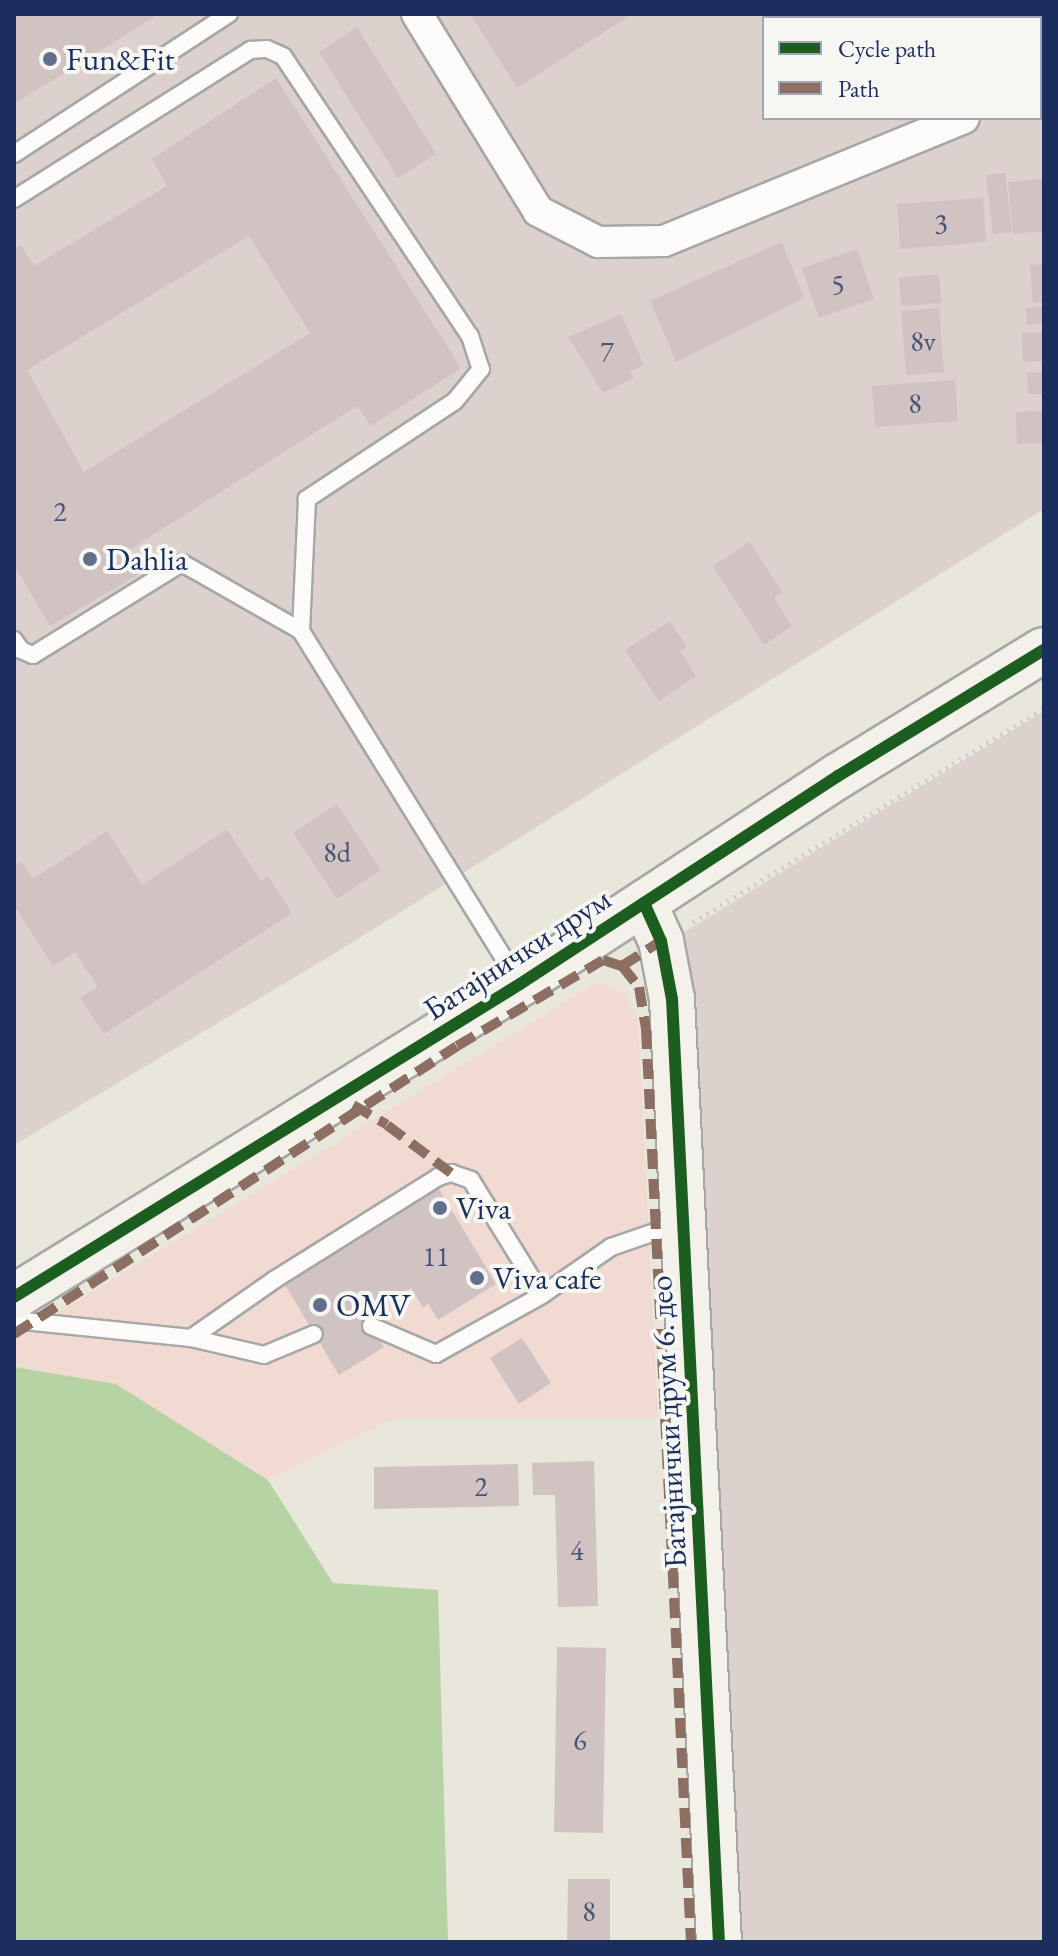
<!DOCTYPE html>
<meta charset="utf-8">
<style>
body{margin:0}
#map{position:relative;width:1058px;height:1956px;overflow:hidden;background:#e9e6db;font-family:"EB Garamond",serif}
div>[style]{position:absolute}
.built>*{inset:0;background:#f1dad1}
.industrial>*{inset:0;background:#dcd1cc}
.green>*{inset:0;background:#b6d3a4}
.building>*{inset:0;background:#d0c3c2}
.path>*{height:5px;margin-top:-2.5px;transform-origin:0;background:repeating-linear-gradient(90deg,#cbcccd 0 2px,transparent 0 8px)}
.roads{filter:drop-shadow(2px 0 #a6a7a7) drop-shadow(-2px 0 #a6a7a7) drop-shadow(0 2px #a6a7a7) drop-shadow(0 -2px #a6a7a7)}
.lane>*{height:16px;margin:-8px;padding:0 8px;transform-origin:8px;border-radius:8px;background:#fcfbfa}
.street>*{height:30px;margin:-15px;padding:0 15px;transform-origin:15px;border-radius:15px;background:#fcfbfa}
.secondary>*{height:44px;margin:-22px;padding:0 22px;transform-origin:22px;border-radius:22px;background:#f4f1eb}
.quiet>*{height:10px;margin-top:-5px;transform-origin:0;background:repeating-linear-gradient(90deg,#8d6e63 0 20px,transparent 0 30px)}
.cycleway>*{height:12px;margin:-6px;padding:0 6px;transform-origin:6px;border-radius:6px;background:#1b5e20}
.dots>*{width:22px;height:22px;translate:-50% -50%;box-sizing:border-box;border:4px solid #f6f6f2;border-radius:50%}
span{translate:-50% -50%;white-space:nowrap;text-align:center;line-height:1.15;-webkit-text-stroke:8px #f6f6f2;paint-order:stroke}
.number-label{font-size:28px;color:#485477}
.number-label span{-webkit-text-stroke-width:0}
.poi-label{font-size:32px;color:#1b2f5e}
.left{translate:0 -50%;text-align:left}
.street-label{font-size:32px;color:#1b2f5e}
.frame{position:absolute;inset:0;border:16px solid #1b2f5e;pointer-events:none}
.legend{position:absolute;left:762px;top:16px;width:280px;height:104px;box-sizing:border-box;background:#f6f6f2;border:2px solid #9ea6b7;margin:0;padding:10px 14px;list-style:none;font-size:24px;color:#1b2f5e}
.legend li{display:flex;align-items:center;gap:16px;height:40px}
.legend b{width:40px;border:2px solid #9ea6b7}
</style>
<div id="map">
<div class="built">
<div style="clip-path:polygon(598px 982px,625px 993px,638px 1019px,658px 1418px,394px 1418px,268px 1480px,116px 1384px,14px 1367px,14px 1340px)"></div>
</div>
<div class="industrial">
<div style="clip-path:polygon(evenodd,14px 14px,1044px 14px,1044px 509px,335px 953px,14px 1145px,14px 14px,764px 18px,1040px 18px,1040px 118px,764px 118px,764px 18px)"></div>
<div style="clip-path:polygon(1044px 711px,1044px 1942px,733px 1942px,678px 936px)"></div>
</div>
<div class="green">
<div style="clip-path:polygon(14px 1367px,116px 1384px,268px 1480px,333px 1583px,438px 1590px,448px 1942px,14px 1942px)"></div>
</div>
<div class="building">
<div style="clip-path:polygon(14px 14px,159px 14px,14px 104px)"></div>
<div style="clip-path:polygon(470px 14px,632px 14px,517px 88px)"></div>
<div style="clip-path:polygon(808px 14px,881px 14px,875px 18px,811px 18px)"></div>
<div style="clip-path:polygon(925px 14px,979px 14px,981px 18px,928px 18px)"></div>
<div style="clip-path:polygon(357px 27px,436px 154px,398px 178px,319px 52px)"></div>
<div style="clip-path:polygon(evenodd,276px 78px,461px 368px,371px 426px,357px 406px,129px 550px,144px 571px,50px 626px,14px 565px,14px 249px,21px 245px,34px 266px,167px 186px,152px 159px,276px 78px,249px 236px,310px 333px,84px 472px,27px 370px,249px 236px)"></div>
<div style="clip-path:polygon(1005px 173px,1012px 232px,993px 234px,986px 175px)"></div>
<div style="clip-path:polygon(1043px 179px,1044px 231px,1013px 234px,1008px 182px)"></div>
<div style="clip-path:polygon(983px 198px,986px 242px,900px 249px,897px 204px)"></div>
<div style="clip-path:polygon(782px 242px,804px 298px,676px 362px,650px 301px)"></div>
<div style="clip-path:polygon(857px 249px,874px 299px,819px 318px,802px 268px)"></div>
<div style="clip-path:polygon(1044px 264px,1044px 302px,1033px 303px,1030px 265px)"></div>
<div style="clip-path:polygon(939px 274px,941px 303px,901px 306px,899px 278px)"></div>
<div style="clip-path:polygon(1044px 306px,1044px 323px,1027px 325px,1026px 308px)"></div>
<div style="clip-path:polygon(939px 308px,944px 372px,906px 375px,901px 311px)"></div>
<div style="clip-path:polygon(621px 314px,644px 365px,630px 371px,634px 378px,603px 393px,568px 337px)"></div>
<div style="clip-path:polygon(1044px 332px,1044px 361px,1023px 362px,1022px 333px)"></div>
<div style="clip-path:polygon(1044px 372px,1044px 394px,1028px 394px,1027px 373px)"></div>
<div style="clip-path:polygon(955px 380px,958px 421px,875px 427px,872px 386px)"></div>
<div style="clip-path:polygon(1044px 411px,1044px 443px,1017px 444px,1016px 412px)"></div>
<div style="clip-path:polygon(750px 542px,782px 592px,774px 598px,792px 626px,764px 645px,713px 566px)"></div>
<div style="clip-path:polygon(670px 621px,687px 647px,680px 651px,696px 676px,659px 701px,625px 650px)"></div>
<div style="clip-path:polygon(337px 804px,381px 870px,337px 899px,293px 833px)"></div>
<div style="clip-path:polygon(227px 829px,261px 881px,268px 876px,292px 913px,104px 1034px,80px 998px,98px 987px,75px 952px,53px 966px,14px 905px,14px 867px,22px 862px,33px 879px,107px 831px,142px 885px)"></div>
<div style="clip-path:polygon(439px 1189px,496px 1284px,438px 1320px,428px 1304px,423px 1308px,411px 1288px,365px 1316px,384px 1347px,339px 1375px,284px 1283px)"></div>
<div style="clip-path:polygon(522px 1338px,551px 1383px,519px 1404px,490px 1358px)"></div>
<div style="clip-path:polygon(594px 1461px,598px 1606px,558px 1607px,555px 1495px,533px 1495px,532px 1463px)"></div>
<div style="clip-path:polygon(518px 1464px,519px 1506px,374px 1509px,374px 1467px)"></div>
<div style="clip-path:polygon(557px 1647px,606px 1648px,603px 1833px,554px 1832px)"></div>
<div style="clip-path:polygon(568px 1879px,610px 1879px,610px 1942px,567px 1942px)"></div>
</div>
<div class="path">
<div style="left:693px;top:922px;width:411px;rotate:-31.3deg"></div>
</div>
<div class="roads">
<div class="lane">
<div style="left:14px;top:154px;width:257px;rotate:-33.1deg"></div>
<div style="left:14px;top:199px;width:280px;rotate:-32.2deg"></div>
<div style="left:251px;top:50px;width:16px;rotate:-4deg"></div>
<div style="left:267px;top:49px;width:17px;rotate:24deg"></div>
<div style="left:283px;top:56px;width:337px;rotate:56.3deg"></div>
<div style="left:470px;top:336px;width:35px;rotate:72deg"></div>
<div style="left:481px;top:369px;width:41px;rotate:129.1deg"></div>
<div style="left:455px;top:401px;width:178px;rotate:146.5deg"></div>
<div style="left:307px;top:499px;width:132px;rotate:92.6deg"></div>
<div style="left:14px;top:640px;width:12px;rotate:55deg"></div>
<div style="left:21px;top:650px;width:13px;rotate:23deg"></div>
<div style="left:33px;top:655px;width:175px;rotate:-31.7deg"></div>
<div style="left:182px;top:563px;width:137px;rotate:29.7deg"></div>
<div style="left:301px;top:631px;width:414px;rotate:58.2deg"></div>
<div style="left:14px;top:1320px;width:178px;rotate:5.8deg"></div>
<div style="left:191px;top:1338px;width:75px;rotate:13.1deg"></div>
<div style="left:264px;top:1355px;width:54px;rotate:-22.8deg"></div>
<div style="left:371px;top:1326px;width:71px;rotate:23.3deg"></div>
<div style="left:436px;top:1354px;width:121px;rotate:-29.1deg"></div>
<div style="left:542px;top:1295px;width:84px;rotate:-34.8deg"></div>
<div style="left:611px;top:1247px;width:74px;rotate:-18.9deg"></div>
<div style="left:191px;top:1338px;width:101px;rotate:-34.9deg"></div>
<div style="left:274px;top:1280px;width:194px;rotate:-32.1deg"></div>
<div style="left:438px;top:1177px;width:14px;rotate:-17deg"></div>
<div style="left:451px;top:1173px;width:21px;rotate:19deg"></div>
<div style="left:471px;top:1180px;width:135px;rotate:58.3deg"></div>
</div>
<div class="street">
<div style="left:417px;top:14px;width:231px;rotate:58.4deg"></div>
<div style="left:538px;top:211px;width:68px;rotate:27.3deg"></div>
<div style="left:598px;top:242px;width:66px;rotate:-0.9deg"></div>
<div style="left:664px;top:241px;width:324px;rotate:-22.3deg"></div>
<div style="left:1040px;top:87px;width:4px;rotate:-27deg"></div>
</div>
<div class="secondary">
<div style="left:644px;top:903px;width:42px;rotate:65.9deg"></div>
<div style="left:661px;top:941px;width:59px;rotate:79.3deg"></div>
<div style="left:672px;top:999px;width:944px;rotate:87.15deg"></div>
<div style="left:14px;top:1297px;width:595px;rotate:-31.74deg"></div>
<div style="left:520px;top:984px;width:380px;rotate:-33.2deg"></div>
<div style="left:838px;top:776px;width:241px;rotate:-31.5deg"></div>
</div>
</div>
<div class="quiet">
<div style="left:622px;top:966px;width:46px;rotate:-32.7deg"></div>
<div style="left:353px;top:1105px;width:39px;rotate:30deg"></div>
<div style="left:387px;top:1125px;width:80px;rotate:36.9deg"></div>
<div style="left:14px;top:1334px;width:528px;rotate:-33.03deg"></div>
<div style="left:457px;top:1046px;width:169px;rotate:-30.5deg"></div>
<div style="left:603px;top:960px;width:20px;rotate:18deg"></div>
<div style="left:622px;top:966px;width:27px;rotate:51deg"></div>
<div style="left:639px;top:987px;width:43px;rotate:80.5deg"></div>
<div style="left:646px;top:1029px;width:914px;rotate:87.18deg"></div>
</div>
<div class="cycleway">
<div style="left:644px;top:903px;width:42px;rotate:65.9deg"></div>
<div style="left:661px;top:941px;width:59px;rotate:79.3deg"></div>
<div style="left:672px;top:999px;width:944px;rotate:87.15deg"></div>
<div style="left:14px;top:1297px;width:595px;rotate:-31.74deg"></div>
<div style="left:520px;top:984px;width:380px;rotate:-33.2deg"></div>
<div style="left:838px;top:776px;width:241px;rotate:-31.5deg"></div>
</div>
<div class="dots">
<div style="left:50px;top:59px;background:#636f8a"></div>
<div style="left:90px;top:559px;background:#636f8a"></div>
<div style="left:440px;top:1208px;background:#636f8a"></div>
<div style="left:477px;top:1278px;background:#636f8a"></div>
<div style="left:320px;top:1305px;background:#636f8a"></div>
</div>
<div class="number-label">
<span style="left:941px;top:223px">3</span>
<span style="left:838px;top:284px">5</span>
<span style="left:923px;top:341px">8v</span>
<span style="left:607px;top:351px">7</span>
<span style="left:915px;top:403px">8</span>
<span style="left:60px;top:511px">2</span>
<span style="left:337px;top:852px">8d</span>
<span style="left:436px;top:1256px">11</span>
<span style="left:481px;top:1486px">2</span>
<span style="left:577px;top:1550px">4</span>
<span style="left:580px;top:1740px">6</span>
<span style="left:589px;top:1911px">8</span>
</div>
<div class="poi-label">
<span class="left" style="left:66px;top:59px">Fun&amp;Fit</span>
<span class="left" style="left:106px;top:559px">Dahlia</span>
<span class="left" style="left:456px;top:1208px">Viva</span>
<span class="left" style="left:493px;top:1278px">Viva cafe</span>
<span class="left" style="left:336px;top:1305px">OMV</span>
</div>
<div class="street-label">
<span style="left:517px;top:954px;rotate:-33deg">Батајнички друм</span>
<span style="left:668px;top:1422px;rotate:-93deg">Батајнички друм 6. део</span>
</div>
<div class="frame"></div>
<ul class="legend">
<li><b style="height:10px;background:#1b5e20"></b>Cycle path</li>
<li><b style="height:10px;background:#8d6e63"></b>Path</li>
</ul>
</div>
